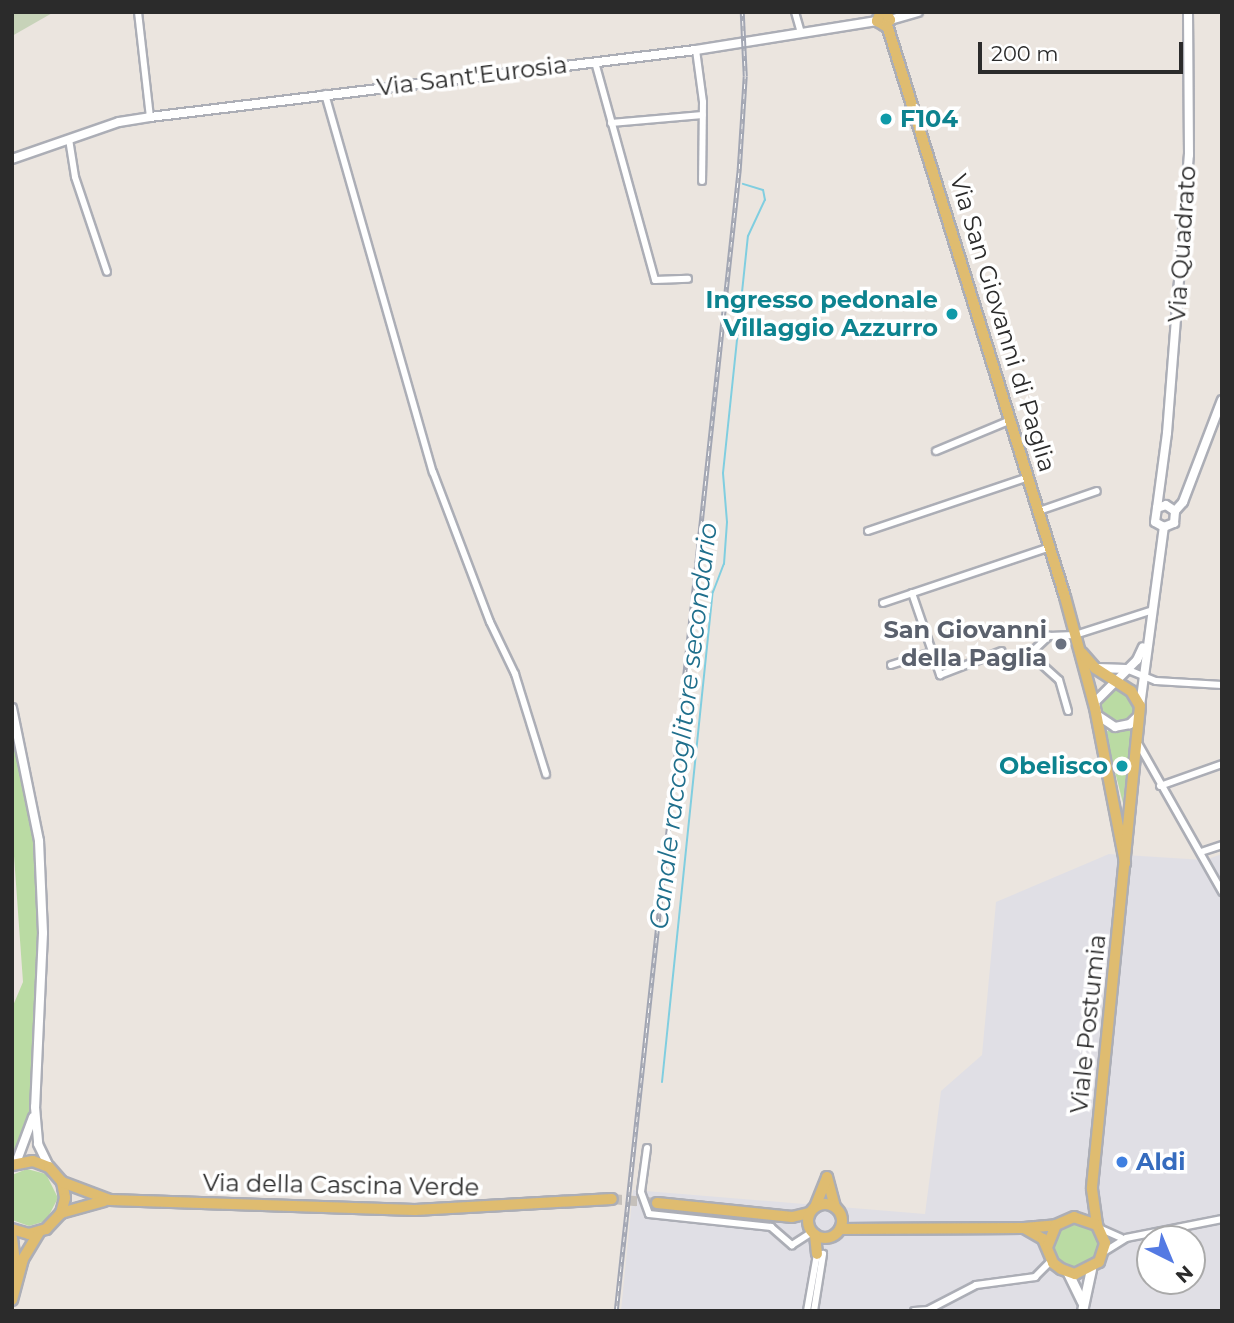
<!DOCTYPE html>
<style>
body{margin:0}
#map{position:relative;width:1234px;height:1323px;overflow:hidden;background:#ebe5df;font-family:Montserrat,sans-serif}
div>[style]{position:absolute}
.industrial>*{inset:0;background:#e0dfe5}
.green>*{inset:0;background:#badba3}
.round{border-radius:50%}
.cemetery>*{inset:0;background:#c7d3b9}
.stream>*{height:2px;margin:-1px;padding:0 1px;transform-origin:1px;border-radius:1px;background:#80cee0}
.primary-tunnel>*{height:10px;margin-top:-5px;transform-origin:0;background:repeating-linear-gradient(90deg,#c5c0bb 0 10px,transparent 0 15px)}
.roads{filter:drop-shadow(2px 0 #acaeb6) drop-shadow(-2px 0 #acaeb6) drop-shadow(0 2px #acaeb6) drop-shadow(0 -2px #acaeb6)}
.minor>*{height:6px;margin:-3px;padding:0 3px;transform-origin:3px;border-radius:3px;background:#fff}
.tertiary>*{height:8px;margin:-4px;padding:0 4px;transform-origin:4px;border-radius:4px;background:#fff}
.secondary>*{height:9px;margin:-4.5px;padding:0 4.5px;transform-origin:4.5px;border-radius:4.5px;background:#fff}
.primary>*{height:10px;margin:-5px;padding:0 5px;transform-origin:5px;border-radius:5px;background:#dfbc70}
.primary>.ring{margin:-5px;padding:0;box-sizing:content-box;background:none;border:10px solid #dfbc70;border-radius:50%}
.rail>*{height:4.5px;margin-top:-2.25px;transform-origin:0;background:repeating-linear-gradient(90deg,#fff 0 5px,#a2a6b3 0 10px);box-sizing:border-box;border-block:2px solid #a2a6b3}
.dots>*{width:19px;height:19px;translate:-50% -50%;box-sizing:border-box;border:4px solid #fff;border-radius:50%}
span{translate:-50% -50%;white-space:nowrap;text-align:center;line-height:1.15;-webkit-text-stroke:7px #fff;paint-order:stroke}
.street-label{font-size:24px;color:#2b2b2b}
.culture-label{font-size:24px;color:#0d838f;font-weight:700}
.left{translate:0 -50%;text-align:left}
.right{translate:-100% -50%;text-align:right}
.worship-label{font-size:24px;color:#5b616d;font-weight:700}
.shop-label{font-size:24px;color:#366cbe;font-weight:700}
.water-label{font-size:26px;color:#1f6f8c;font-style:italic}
.frame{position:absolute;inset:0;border:14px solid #2b2b2b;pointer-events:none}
.north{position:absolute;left:1136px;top:1225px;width:70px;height:70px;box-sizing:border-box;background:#fff;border:2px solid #aaa;border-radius:50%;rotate:137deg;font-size:19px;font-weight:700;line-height:28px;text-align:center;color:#2b2b2b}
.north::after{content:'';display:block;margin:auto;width:24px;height:32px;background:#547ae3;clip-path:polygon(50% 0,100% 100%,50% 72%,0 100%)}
.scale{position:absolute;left:978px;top:42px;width:205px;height:32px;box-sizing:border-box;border:4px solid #2b2b2b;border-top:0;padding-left:9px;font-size:21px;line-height:24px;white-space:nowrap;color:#2b2b2b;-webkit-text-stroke:5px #fff;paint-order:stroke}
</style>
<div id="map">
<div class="industrial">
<div style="clip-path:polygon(evenodd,1109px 854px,1205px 860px,1222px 854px,1222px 1311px,621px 1311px,633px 1190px,925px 1214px,941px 1091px,982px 1055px,996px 902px,1109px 854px,1150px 1239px,1192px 1239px,1192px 1281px,1150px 1281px,1150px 1239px)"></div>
</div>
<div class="green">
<div class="round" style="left:1101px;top:690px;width:34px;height:34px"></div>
<div style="clip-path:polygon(12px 718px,37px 849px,40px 934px,32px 1102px,29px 1123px,12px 1159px,12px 1008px,23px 982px,12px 828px)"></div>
<div style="clip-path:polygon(1110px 729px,1131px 731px,1123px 803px,1105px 733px)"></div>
<div style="clip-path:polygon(27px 1169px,46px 1174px,58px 1198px,46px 1221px,29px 1226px,12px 1220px,12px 1175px)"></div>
<div class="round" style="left:1053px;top:1222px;width:46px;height:46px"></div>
</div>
<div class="cemetery">
<div style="clip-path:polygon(12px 12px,54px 12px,12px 36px)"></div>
</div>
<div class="stream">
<div style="left:662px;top:1082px;width:493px;rotate:-84.1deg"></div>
<div style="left:713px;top:592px;width:30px;rotate:-69deg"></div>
<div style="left:724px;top:564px;width:42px;rotate:-85.9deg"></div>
<div style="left:727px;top:522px;width:49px;rotate:-94.7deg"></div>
<div style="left:723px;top:473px;width:238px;rotate:-84deg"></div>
<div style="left:748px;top:236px;width:40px;rotate:-65deg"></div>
<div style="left:765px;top:200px;width:10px;rotate:-101deg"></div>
<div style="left:763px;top:190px;width:21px;rotate:-163deg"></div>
</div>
<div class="primary-tunnel">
<div style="left:612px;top:1199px;width:45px;rotate:5.1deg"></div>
</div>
<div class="roads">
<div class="minor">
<div style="left:138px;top:12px;width:106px;rotate:83.5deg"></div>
<div style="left:795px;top:12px;width:22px;rotate:74deg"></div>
<div style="left:696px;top:50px;width:52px;rotate:82.3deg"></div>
<div style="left:703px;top:102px;width:79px;rotate:90.7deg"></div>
<div style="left:595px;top:62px;width:226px;rotate:74.6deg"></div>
<div style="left:655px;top:280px;width:33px;rotate:-2deg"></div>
<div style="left:325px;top:94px;width:393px;rotate:74.1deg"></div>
<div style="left:433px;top:472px;width:160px;rotate:69.2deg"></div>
<div style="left:490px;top:622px;width:58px;rotate:64.3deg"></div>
<div style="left:515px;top:674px;width:105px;rotate:72.8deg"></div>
<div style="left:611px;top:123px;width:92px;rotate:-5deg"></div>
<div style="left:69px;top:139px;width:38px;rotate:81deg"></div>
<div style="left:75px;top:177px;width:100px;rotate:71.4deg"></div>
<div style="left:936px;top:451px;width:81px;rotate:-22.5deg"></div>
<div style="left:1039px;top:511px;width:61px;rotate:-19deg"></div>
<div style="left:868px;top:531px;width:169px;rotate:-18.6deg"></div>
<div style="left:912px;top:593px;width:87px;rotate:71.1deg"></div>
<div style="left:940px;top:675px;width:66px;rotate:-21.2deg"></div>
<div style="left:883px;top:603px;width:176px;rotate:-18.5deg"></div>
<div style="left:891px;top:665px;width:43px;rotate:-17.6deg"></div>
<div style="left:1126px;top:669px;width:32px;rotate:22deg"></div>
<div style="left:1156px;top:681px;width:66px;rotate:3.5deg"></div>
<div style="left:1068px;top:711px;width:32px;rotate:-106deg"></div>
<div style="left:1059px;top:680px;width:28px;rotate:-138deg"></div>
<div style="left:1038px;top:661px;width:12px;rotate:-110deg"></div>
<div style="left:1034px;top:650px;width:21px;rotate:-43deg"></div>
<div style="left:1049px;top:636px;width:26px;rotate:-2deg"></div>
<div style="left:1075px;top:635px;width:79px;rotate:-17.7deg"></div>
<div style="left:1139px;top:745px;width:169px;rotate:60.5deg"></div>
<div style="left:1160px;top:786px;width:66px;rotate:-19.5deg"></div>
<div style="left:1201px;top:852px;width:22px;rotate:-18deg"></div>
<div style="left:647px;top:1148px;width:44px;rotate:97.8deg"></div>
<div style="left:641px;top:1192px;width:23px;rotate:70deg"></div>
<div style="left:649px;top:1214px;width:123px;rotate:6.1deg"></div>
<div style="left:771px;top:1227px;width:28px;rotate:41deg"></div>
<div style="left:792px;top:1245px;width:24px;rotate:-33deg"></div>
<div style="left:1099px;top:1228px;width:24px;rotate:24deg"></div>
<div style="left:1104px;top:1252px;width:26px;rotate:-32deg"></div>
<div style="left:1126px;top:1238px;width:98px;rotate:-11.2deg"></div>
<div style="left:928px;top:1310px;width:54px;rotate:-27.5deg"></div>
<div style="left:976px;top:1285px;width:60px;rotate:-7.7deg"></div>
<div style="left:1035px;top:1277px;width:23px;rotate:-45deg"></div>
<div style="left:807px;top:1311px;width:58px;rotate:-80deg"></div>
<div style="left:814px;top:1311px;width:58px;rotate:-81deg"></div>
<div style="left:914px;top:1311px;width:15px;rotate:-4deg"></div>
</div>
<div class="tertiary">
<div style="left:890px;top:20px;width:29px;rotate:-16deg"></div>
<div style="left:12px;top:159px;width:113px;rotate:-19.1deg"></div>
<div style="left:119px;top:122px;width:31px;rotate:-9deg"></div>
<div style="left:150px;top:117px;width:550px;rotate:-7deg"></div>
<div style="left:696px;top:50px;width:183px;rotate:-9.1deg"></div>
<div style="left:1157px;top:508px;width:76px;rotate:-82.4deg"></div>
<div style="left:1167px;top:433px;width:279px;rotate:-85.5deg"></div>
<div style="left:1189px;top:155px;width:143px;rotate:-90.4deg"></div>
<div style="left:1175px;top:511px;width:12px;rotate:-48deg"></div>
<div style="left:1183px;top:502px;width:109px;rotate:-69.1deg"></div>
<div style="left:1164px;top:527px;width:10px;rotate:-151deg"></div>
<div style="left:1155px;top:522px;width:14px;rotate:-82deg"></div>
<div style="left:1157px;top:508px;width:9px;rotate:-18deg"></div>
<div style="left:1166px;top:505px;width:11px;rotate:34deg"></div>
<div style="left:1164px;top:527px;width:11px;rotate:-22deg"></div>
<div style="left:1174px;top:523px;width:12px;rotate:-85deg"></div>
<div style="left:1098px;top:668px;width:28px;rotate:2deg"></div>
<div style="left:1140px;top:706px;width:181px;rotate:-82.4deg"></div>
<div style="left:12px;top:708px;width:136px;rotate:78.5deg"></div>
<div style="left:39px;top:841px;width:92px;rotate:87.5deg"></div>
<div style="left:43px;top:933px;width:174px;rotate:92.6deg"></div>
<div style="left:35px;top:1107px;width:37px;rotate:85deg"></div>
<div style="left:38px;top:1144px;width:25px;rotate:64deg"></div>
<div style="left:1139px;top:715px;width:13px;rotate:135deg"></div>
<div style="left:1130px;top:724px;width:15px;rotate:169deg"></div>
<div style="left:1115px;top:727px;width:22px;rotate:-146deg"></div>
<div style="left:1097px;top:715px;width:13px;rotate:-99deg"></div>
<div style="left:1095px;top:702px;width:59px;rotate:-45deg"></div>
<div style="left:1137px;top:660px;width:14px;rotate:-65deg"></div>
<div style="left:16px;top:1163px;width:49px;rotate:-69.7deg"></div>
</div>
<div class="secondary">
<div style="left:1068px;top:1273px;width:32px;rotate:64deg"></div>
<div style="left:1082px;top:1311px;width:43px;rotate:-77.9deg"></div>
</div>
<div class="primary">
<div style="left:881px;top:12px;width:10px;rotate:114deg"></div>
<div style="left:877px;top:21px;width:8px;rotate:30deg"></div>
<div style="left:884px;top:25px;width:8px;rotate:-40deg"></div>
<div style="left:890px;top:20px;width:9px;rotate:-117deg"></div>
<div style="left:887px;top:25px;width:599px;rotate:72.71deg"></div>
<div style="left:1065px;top:597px;width:115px;rotate:74.9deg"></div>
<div style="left:1095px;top:708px;width:158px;rotate:79deg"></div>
<div style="left:1082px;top:653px;width:20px;rotate:49deg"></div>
<div style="left:1095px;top:668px;width:43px;rotate:32.6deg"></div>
<div style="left:1131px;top:691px;width:17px;rotate:59deg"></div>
<div style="left:1140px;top:706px;width:485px;rotate:95.7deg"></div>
<div style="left:1092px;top:1189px;width:36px;rotate:82deg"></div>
<div style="left:12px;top:1165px;width:21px;rotate:-11deg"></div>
<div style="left:33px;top:1161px;width:17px;rotate:21deg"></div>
<div style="left:49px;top:1167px;width:20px;rotate:49deg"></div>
<div style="left:62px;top:1182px;width:16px;rotate:79deg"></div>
<div style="left:65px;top:1198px;width:16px;rotate:105deg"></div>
<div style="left:61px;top:1213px;width:22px;rotate:133deg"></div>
<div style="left:46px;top:1229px;width:18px;rotate:164deg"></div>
<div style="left:29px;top:1234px;width:18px;rotate:-164deg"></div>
<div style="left:827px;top:1177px;width:31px;rotate:75deg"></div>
<div style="left:62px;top:1182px;width:51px;rotate:20.6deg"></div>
<div style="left:110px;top:1200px;width:305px;rotate:1.9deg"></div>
<div style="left:415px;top:1210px;width:197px;rotate:-3.2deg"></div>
<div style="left:657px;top:1203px;width:136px;rotate:5.9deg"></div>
<div style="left:792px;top:1217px;width:18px;rotate:-13deg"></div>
<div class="ring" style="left:808px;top:1204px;width:24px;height:24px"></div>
<div style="left:815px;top:1207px;width:32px;rotate:-68deg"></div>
<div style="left:61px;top:1213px;width:45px;rotate:-15.6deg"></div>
<div style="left:1024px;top:1228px;width:32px;rotate:-5deg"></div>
<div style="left:840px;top:1229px;width:184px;rotate:-0.3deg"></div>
<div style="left:1024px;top:1228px;width:22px;rotate:30deg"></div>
<div style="left:1043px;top:1239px;width:26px;rotate:67deg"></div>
<div style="left:1053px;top:1263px;width:10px;rotate:37deg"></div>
<div style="left:1061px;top:1269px;width:15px;rotate:20deg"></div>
<div style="left:1075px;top:1274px;width:27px;rotate:-27deg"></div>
<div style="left:1099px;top:1262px;width:20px;rotate:-72deg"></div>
<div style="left:1105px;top:1243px;width:20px;rotate:-114deg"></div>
<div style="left:1097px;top:1225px;width:24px;rotate:-161deg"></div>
<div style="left:1074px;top:1217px;width:20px;rotate:156deg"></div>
<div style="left:1056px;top:1225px;width:24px;rotate:112deg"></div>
<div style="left:815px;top:1235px;width:19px;rotate:84deg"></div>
<div style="left:12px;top:1238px;width:35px;rotate:83deg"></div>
<div style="left:12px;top:1300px;width:42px;rotate:-75deg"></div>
<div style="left:23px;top:1259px;width:31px;rotate:-59deg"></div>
</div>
</div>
<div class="rail">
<div style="left:616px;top:1311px;width:1149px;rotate:-83.85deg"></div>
<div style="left:739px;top:169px;width:93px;rotate:-86.3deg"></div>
<div style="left:745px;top:76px;width:64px;rotate:-92.7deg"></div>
</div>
<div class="dots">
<div style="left:886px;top:119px;background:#0f9aa8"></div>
<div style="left:952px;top:314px;background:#0f9aa8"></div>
<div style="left:1061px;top:644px;background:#6b7280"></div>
<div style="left:1122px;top:766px;background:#0f9aa8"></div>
<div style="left:1122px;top:1162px;background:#3f7fe0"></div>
</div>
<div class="street-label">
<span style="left:472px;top:76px;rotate:-7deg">Via Sant'Eurosia</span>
<span style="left:1182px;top:244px;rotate:-86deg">Via Quadrato</span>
<span style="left:1003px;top:323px;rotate:73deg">Via San Giovanni di Paglia</span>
<span style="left:1088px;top:1024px;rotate:-84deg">Viale Postumia</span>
<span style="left:341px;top:1185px;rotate:1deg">Via della Cascina Verde</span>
</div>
<div class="culture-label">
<span class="left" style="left:900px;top:119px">F104</span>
<span class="right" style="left:938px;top:314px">Ingresso pedonale<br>Villaggio Azzurro</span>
<span class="right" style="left:1108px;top:766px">Obelisco</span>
</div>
<div class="worship-label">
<span class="right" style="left:1047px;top:644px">San Giovanni<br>della Paglia</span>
</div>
<div class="shop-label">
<span class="left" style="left:1136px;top:1162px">Aldi</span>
</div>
<div class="water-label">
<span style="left:684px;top:726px;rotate:-83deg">Canale raccoglitore secondario</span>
</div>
<div class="frame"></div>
<div class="north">N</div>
<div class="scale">200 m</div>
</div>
